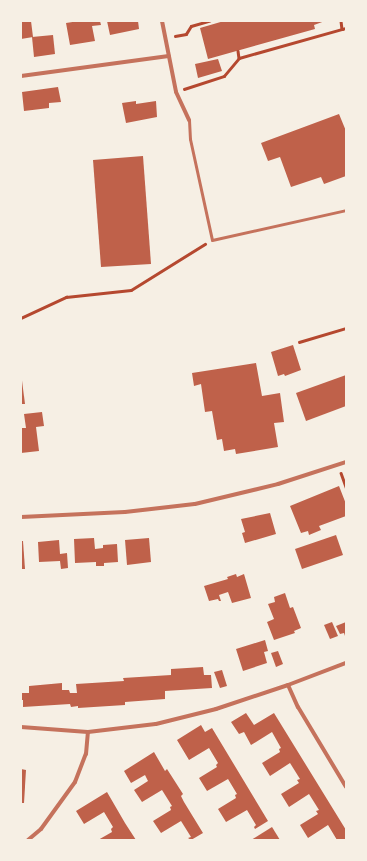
<!DOCTYPE html>
<style>
body{margin:0}
#map{position:relative;width:367px;height:861px;overflow:hidden;background:#f6efe4;font-family:"IBM Plex Sans",sans-serif}
div>[style]{position:absolute}
.building>*{inset:0;background:#bf614a}
.path>*{height:2.5px;margin:-1.25px;padding:0 1.25px;transform-origin:1.25px;border-radius:1.25px;background:#b5482f}
.service>*{height:3px;margin:-1.5px;padding:0 1.5px;transform-origin:1.5px;border-radius:1.5px;background:#c5725c}
.minor>*{height:4px;margin:-2px;padding:0 2px;transform-origin:2px;border-radius:2px;background:#c5725c}
span{translate:-50% -50%;white-space:nowrap;text-align:center;line-height:1.15;-webkit-text-stroke:3.5px #f6efe4;paint-order:stroke}
.frame{position:absolute;inset:0;border:22px solid #f6efe4;pointer-events:none}
</style>
<div id="map">
<div class="building">
<div style="clip-path:polygon(21px 21px,31px 21px,33px 37px,21px 39px)"></div>
<div style="clip-path:polygon(79px 21px,100px 21px,101px 25px,92px 26px,95px 41px,70px 45px,66px 23px)"></div>
<div style="clip-path:polygon(107px 21px,138px 21px,139px 29px,110px 35px)"></div>
<div style="clip-path:polygon(224px 21px,325px 21px,314px 25px,315px 29px,208px 59px,200px 28px)"></div>
<div style="clip-path:polygon(53px 35px,55px 54px,34px 57px,32px 37px)"></div>
<div style="clip-path:polygon(218px 59px,222px 71px,198px 78px,195px 64px)"></div>
<div style="clip-path:polygon(58px 87px,61px 102px,49px 103px,49px 108px,24px 111px,22px 92px)"></div>
<div style="clip-path:polygon(136px 101px,136px 104px,156px 101px,157px 117px,126px 123px,122px 103px)"></div>
<div style="clip-path:polygon(339px 114px,346px 131px,346px 176px,324px 184px,321px 177px,291px 187px,280px 157px,268px 161px,261px 143px)"></div>
<div style="clip-path:polygon(143px 156px,151px 264px,101px 267px,93px 160px)"></div>
<div style="clip-path:polygon(293px 345px,301px 370px,285px 376px,284px 374px,278px 376px,271px 352px)"></div>
<div style="clip-path:polygon(256px 363px,262px 396px,280px 393px,284px 422px,274px 423px,278px 447px,236px 454px,235px 449px,224px 451px,222px 439px,217px 440px,212px 411px,205px 412px,201px 384px,194px 386px,192px 373px)"></div>
<div style="clip-path:polygon(21px 373px,25px 404px,21px 404px)"></div>
<div style="clip-path:polygon(346px 375px,346px 406px,306px 421px,296px 393px)"></div>
<div style="clip-path:polygon(42px 412px,44px 426px,36px 427px,39px 451px,21px 453px,21px 428px,26px 428px,24px 414px)"></div>
<div style="clip-path:polygon(339px 486px,346px 504px,346px 516px,319px 526px,321px 530px,309px 535px,308px 531px,301px 533px,290px 506px)"></div>
<div style="clip-path:polygon(270px 513px,276px 534px,245px 543px,242px 533px,245px 532px,241px 519px)"></div>
<div style="clip-path:polygon(336px 535px,343px 555px,302px 569px,295px 549px)"></div>
<div style="clip-path:polygon(94px 538px,95px 549px,103px 548px,103px 545px,117px 544px,118px 562px,104px 563px,104px 566px,96px 566px,96px 562px,75px 563px,74px 539px)"></div>
<div style="clip-path:polygon(149px 538px,151px 562px,127px 565px,125px 540px)"></div>
<div style="clip-path:polygon(59px 540px,60px 554px,67px 553px,68px 568px,61px 569px,60px 561px,39px 562px,38px 542px)"></div>
<div style="clip-path:polygon(21px 541px,23px 541px,25px 569px,21px 569px)"></div>
<div style="clip-path:polygon(236px 574px,237px 577px,244px 574px,251px 598px,232px 603px,228px 592px,219px 595px,221px 601px,219px 601px,218px 599px,209px 601px,204px 586px,228px 579px,227px 577px)"></div>
<div style="clip-path:polygon(285px 593px,290px 608px,293px 607px,301px 628px,294px 631px,295px 633px,274px 640px,267px 622px,274px 619px,268px 604px,275px 602px,274px 597px)"></div>
<div style="clip-path:polygon(332px 622px,338px 636px,330px 639px,324px 625px)"></div>
<div style="clip-path:polygon(346px 622px,346px 639px,344px 633px,340px 634px,336px 626px)"></div>
<div style="clip-path:polygon(265px 640px,268px 651px,264px 652px,267px 663px,243px 671px,236px 649px)"></div>
<div style="clip-path:polygon(278px 651px,283px 664px,276px 667px,271px 653px)"></div>
<div style="clip-path:polygon(203px 667px,204px 675px,211px 675px,212px 688px,165px 691px,165px 699px,125px 702px,125px 705px,78px 708px,78px 706px,71px 707px,70px 704px,23px 707px,23px 700px,21px 700px,21px 693px,29px 693px,29px 686px,62px 683px,62px 690px,69px 690px,70px 693px,77px 693px,76px 684px,124px 681px,123px 678px,171px 675px,171px 669px)"></div>
<div style="clip-path:polygon(222px 670px,227px 686px,220px 688px,214px 672px)"></div>
<div style="clip-path:polygon(246px 713px,254px 725px,274px 713px,346px 830px,346px 840px,337px 840px,328px 825px,308px 838px,300px 825px,318px 814px,316px 811px,319px 810px,309px 794px,289px 807px,281px 794px,299px 783px,297px 780px,300px 779px,290px 763px,270px 776px,262px 763px,280px 752px,279px 749px,281px 748px,272px 732px,251px 745px,244px 732px,239px 734px,231px 722px)"></div>
<div style="clip-path:polygon(201px 725px,205px 732px,212px 728px,268px 821px,255px 829px,254px 827px,256px 825px,247px 810px,226px 822px,218px 809px,236px 798px,235px 795px,237px 794px,228px 779px,207px 791px,199px 778px,217px 767px,216px 765px,218px 763px,209px 748px,189px 760px,177px 740px)"></div>
<div style="clip-path:polygon(154px 752px,165px 771px,167px 769px,183px 794px,181px 796px,184px 802px,203px 833px,191px 840px,188px 838px,191px 837px,181px 821px,161px 833px,153px 821px,171px 810px,170px 807px,172px 806px,162px 790px,142px 802px,134px 790px,148px 781px,145px 775px,131px 783px,124px 771px)"></div>
<div style="clip-path:polygon(21px 769px,26px 770px,24px 803px,21px 803px)"></div>
<div style="clip-path:polygon(107px 792px,125px 823px,136px 840px,98px 840px,112px 832px,111px 829px,113px 827px,104px 812px,84px 824px,76px 811px)"></div>
<div style="clip-path:polygon(272px 827px,280px 840px,251px 840px)"></div>
</div>
<div class="path">
<div style="left:341px;top:21px;width:8px;rotate:83deg"></div>
<div style="left:342px;top:29px;width:4px;rotate:-14deg"></div>
<div style="left:175px;top:36px;width:11px;rotate:-10deg"></div>
<div style="left:186px;top:34px;width:9px;rotate:-58deg"></div>
<div style="left:191px;top:26px;width:19px;rotate:-16deg"></div>
<div style="left:238px;top:51px;width:7px;rotate:82deg"></div>
<div style="left:239px;top:58px;width:107px;rotate:-15.7deg"></div>
<div style="left:184px;top:89px;width:42px;rotate:-18deg"></div>
<div style="left:224px;top:76px;width:23px;rotate:-50deg"></div>
<div style="left:21px;top:318px;width:50px;rotate:-25deg"></div>
<div style="left:66px;top:297px;width:65px;rotate:-6.1deg"></div>
<div style="left:131px;top:290px;width:87px;rotate:-31.9deg"></div>
<div style="left:299px;top:342px;width:49px;rotate:-16.6deg"></div>
<div style="left:341px;top:473px;width:15px;rotate:70deg"></div>
</div>
<div class="service">
<div style="left:189px;top:120px;width:19px;rotate:87deg"></div>
<div style="left:190px;top:139px;width:103px;rotate:77.7deg"></div>
<div style="left:212px;top:240px;width:137px;rotate:-12.6deg"></div>
</div>
<div class="minor">
<div style="left:162px;top:21px;width:72px;rotate:78.8deg"></div>
<div style="left:176px;top:92px;width:31px;rotate:65deg"></div>
<div style="left:21px;top:76px;width:149px;rotate:-7.7deg"></div>
<div style="left:21px;top:517px;width:104px;rotate:-2.8deg"></div>
<div style="left:125px;top:512px;width:70px;rotate:-6.5deg"></div>
<div style="left:195px;top:504px;width:85px;rotate:-13.5deg"></div>
<div style="left:278px;top:484px;width:71px;rotate:-17.9deg"></div>
<div style="left:288px;top:685px;width:24px;rotate:66deg"></div>
<div style="left:298px;top:707px;width:93px;rotate:59deg"></div>
<div style="left:21px;top:727px;width:67px;rotate:4.3deg"></div>
<div style="left:88px;top:732px;width:68px;rotate:-6.7deg"></div>
<div style="left:156px;top:724px;width:62px;rotate:-14deg"></div>
<div style="left:216px;top:709px;width:76px;rotate:-18.4deg"></div>
<div style="left:288px;top:685px;width:62px;rotate:-20.8deg"></div>
<div style="left:28px;top:840px;width:17px;rotate:-40deg"></div>
<div style="left:41px;top:829px;width:58px;rotate:-54.1deg"></div>
<div style="left:75px;top:782px;width:30px;rotate:-69deg"></div>
<div style="left:86px;top:754px;width:22px;rotate:-85deg"></div>
</div>
<div class="frame"></div>
</div>
